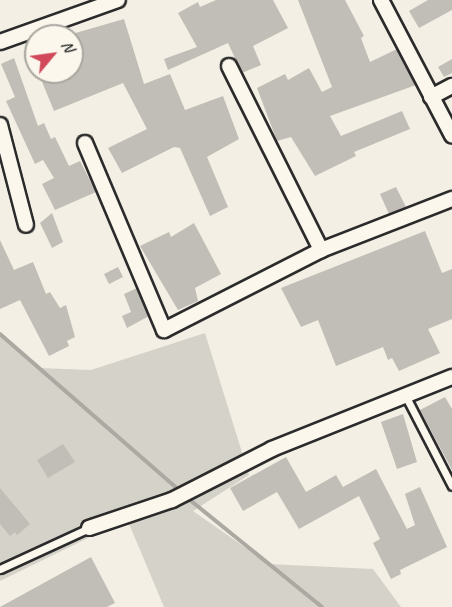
<!DOCTYPE html>
<style>
body{margin:0}
#map{position:relative;width:452px;height:607px;overflow:hidden;background:#f3efe4;font-family:Caveat,sans-serif}
div>[style]{position:absolute}
.green>*{inset:0;background:#d5d2c9}
.stream>*{height:4px;margin:-2px;padding:0 2px;transform-origin:2px;border-radius:2px;background:#aca9a2}
.building>*{inset:0;background:#c0beb6}
.roads{filter:drop-shadow(2px 0 #2b2b2b) drop-shadow(-2px 0 #2b2b2b) drop-shadow(0 2px #2b2b2b) drop-shadow(0 -2px #2b2b2b)}
.service>*{height:7px;margin:-3.5px;padding:0 3.5px;transform-origin:3.5px;border-radius:3.5px;background:#fbf7ec}
.minor>*{height:14px;margin:-7px;padding:0 7px;transform-origin:7px;border-radius:7px;background:#fbf7ec}
span{translate:-50% -50%;white-space:nowrap;text-align:center;line-height:1.15;-webkit-text-stroke:4.5px #fbf7ec;paint-order:stroke}
.north{position:absolute;left:24px;top:24px;width:60px;height:60px;box-sizing:border-box;background:#fbf7ec;border:2px solid #a8a59f;border-radius:50%;rotate:61deg;font-size:16px;font-weight:700;line-height:24px;text-align:center;color:#2b2b2b}
.north::after{content:'';display:block;margin:auto;width:21px;height:27px;background:#d1495b;clip-path:polygon(50% 0,100% 100%,50% 72%,0 100%)}
</style>
<div id="map">
<div class="green">
<div style="clip-path:polygon(0 332px,39px 368px,91px 370px,205px 333px,249px 475px,193px 511px,269px 564px,373px 569px,401px 607px,164px 607px,127px 519px,0 581px)"></div>
</div>
<div class="stream">
<div style="left:0;top:334px;width:239px;rotate:41.1deg"></div>
<div style="left:185px;top:496px;width:176px;rotate:39deg"></div>
</div>
<div class="building">
<div style="clip-path:polygon(216px 0,273px 0,288px 28px,253px 46px,261px 65px,242px 73px,228px 43px,168px 70px,164px 59px,197px 47px,178px 13px,198px 2px,200px 7px)"></div>
<div style="clip-path:polygon(298px 0,345px 0,364px 36px,361px 38px,370px 62px,397px 49px,416px 85px,330px 116px,341px 136px,402px 111px,410px 129px,354px 152px,356px 156px,315px 176px,291px 137px,277px 141px,257px 88px,285px 74px,288px 80px,309px 68px,322px 92px,332px 87px)"></div>
<div style="clip-path:polygon(428px 0,452px 0,452px 10px,419px 28px,409px 11px)"></div>
<div style="clip-path:polygon(124px 19px,144px 84px,170px 74px,185px 110px,223px 96px,239px 139px,207px 157px,228px 207px,210px 216px,180px 148px,174px 147px,122px 173px,108px 148px,147px 129px,123px 83px,54px 111px,38px 72px,72px 72px,72px 34px)"></div>
<div style="clip-path:polygon(14px 58px,38px 126px,44px 123px,51px 139px,55px 137px,69px 166px,80px 161px,96px 192px,55px 210px,42px 184px,54px 178px,43px 160px,35px 164px,6px 101px,15px 97px,1px 64px)"></div>
<div style="clip-path:polygon(452px 59px,452px 73px,444px 77px,438px 67px)"></div>
<div style="clip-path:polygon(396px 187px,406px 207px,389px 214px,380px 194px)"></div>
<div style="clip-path:polygon(52px 213px,63px 242px,52px 248px,40px 223px)"></div>
<div style="clip-path:polygon(194px 223px,221px 274px,195px 288px,198px 301px,178px 310px,140px 246px,169px 232px,171px 237px)"></div>
<div style="clip-path:polygon(425px 231px,442px 273px,452px 269px,452px 319px,428px 329px,440px 353px,399px 371px,392px 358px,388px 360px,383px 347px,336px 366px,318px 320px,301px 327px,281px 288px)"></div>
<div style="clip-path:polygon(0 240px,14px 270px,33px 262px,46px 294px,50px 292px,60px 308px,66px 305px,75px 337px,67px 341px,69px 346px,49px 356px,20px 300px,0 309px)"></div>
<div style="clip-path:polygon(118px 267px,123px 277px,109px 284px,104px 274px)"></div>
<div style="clip-path:polygon(137px 288px,149px 316px,127px 328px,122px 316px,131px 312px,124px 294px)"></div>
<div style="clip-path:polygon(445px 397px,452px 409px,452px 470px,420px 410px)"></div>
<div style="clip-path:polygon(403px 414px,417px 462px,397px 469px,381px 422px)"></div>
<div style="clip-path:polygon(63px 444px,75px 462px,48px 478px,37px 460px)"></div>
<div style="clip-path:polygon(286px 457px,306px 492px,336px 475px,343px 487px,376px 469px,407px 529px,415px 525px,405px 494px,420px 487px,447px 547px,400px 570px,401px 574px,391px 579px,373px 543px,380px 539px,359px 496px,299px 529px,277px 492px,243px 511px,230px 488px)"></div>
<div style="clip-path:polygon(0 488px,30px 524px,17px 535px,15px 532px,10px 536px,0 524px)"></div>
<div style="clip-path:polygon(91px 557px,115px 603px,107px 607px,0 607px)"></div>
</div>
<div class="roads">
<div class="service">
<div style="left:405px;top:395px;width:102px;rotate:62.7deg"></div>
<div style="left:0;top:569px;width:98px;rotate:-24.7deg"></div>
</div>
<div class="minor">
<div style="left:381px;top:0;width:153px;rotate:62.3deg"></div>
<div style="left:0;top:42px;width:125px;rotate:-19.6deg"></div>
<div style="left:229px;top:66px;width:206px;rotate:63.4deg"></div>
<div style="left:431px;top:97px;width:24px;rotate:-28deg"></div>
<div style="left:0;top:125px;width:103px;rotate:75.4deg"></div>
<div style="left:85px;top:143px;width:203px;rotate:67.1deg"></div>
<div style="left:164px;top:330px;width:176px;rotate:-27deg"></div>
<div style="left:321px;top:250px;width:141px;rotate:-21.3deg"></div>
<div style="left:89px;top:528px;width:88px;rotate:-18.6deg"></div>
<div style="left:172px;top:500px;width:112px;rotate:-27deg"></div>
<div style="left:272px;top:449px;width:194px;rotate:-21.8deg"></div>
</div>
</div>
<div class="north">N</div>
</div>
